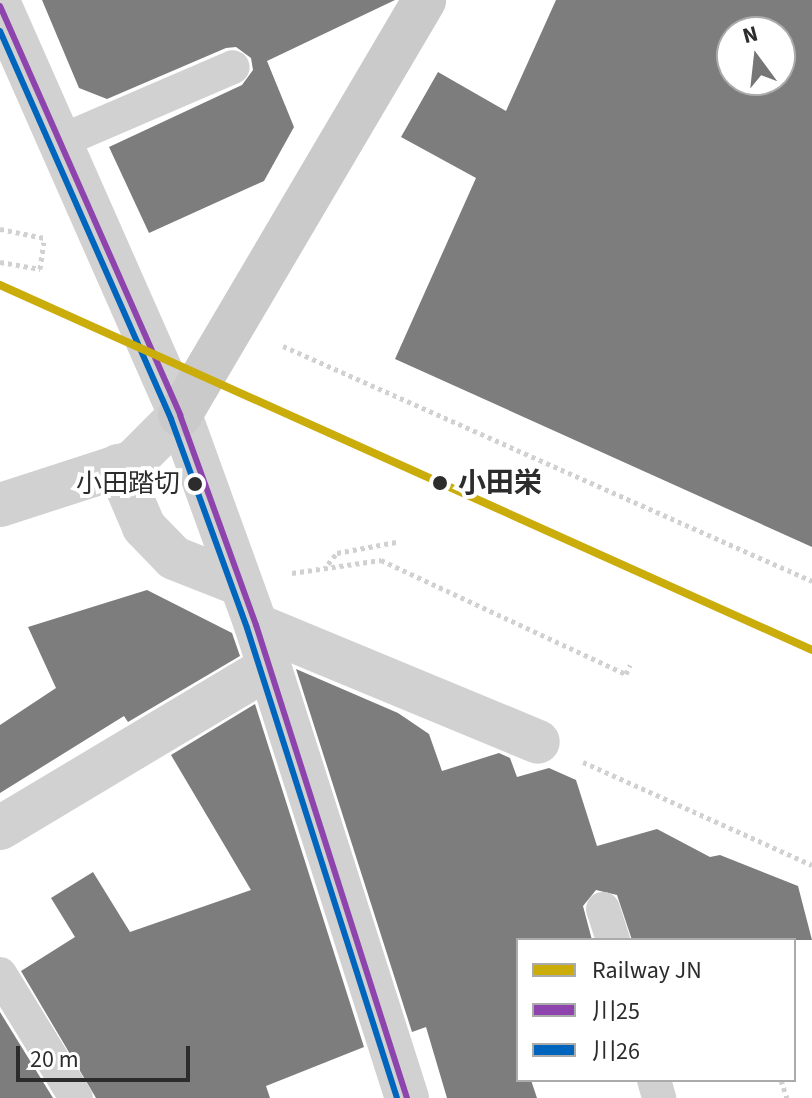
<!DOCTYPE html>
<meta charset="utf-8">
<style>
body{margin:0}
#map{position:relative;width:812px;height:1098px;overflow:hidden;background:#fff;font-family:"Source Sans 3","Noto Sans JP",sans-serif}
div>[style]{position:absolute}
.building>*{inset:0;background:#7d7d7d}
.path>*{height:5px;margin-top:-2.5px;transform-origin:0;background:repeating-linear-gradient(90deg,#d1d1d1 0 4px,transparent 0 8px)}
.lane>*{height:34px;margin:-17px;padding:0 17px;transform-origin:17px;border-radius:17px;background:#d1d1d1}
.street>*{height:44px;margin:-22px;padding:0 22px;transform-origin:22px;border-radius:22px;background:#d1d1d1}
.secondary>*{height:44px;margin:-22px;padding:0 22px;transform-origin:22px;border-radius:22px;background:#cacaca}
.bus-1>*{height:6px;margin:-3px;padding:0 3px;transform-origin:3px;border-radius:3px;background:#8e44ad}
.bus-2>*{height:6px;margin:-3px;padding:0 3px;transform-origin:3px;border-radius:3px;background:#0065bd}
.rail-1>*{height:8px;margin:-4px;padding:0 4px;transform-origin:4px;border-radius:4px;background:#caac0b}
.dots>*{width:22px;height:22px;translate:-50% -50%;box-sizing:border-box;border:4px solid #fff;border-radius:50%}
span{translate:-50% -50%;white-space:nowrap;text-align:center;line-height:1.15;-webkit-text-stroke:8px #fff;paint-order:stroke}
.bus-label{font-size:26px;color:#2c2c2c}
.right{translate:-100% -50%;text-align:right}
.stop-label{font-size:28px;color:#2c2c2c;font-weight:700}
.left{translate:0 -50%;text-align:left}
.legend{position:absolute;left:516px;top:938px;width:280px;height:144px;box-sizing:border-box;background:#fff;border:2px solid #ababab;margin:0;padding:10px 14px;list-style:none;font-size:24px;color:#2c2c2c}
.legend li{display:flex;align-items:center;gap:16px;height:40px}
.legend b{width:40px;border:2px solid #ababab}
.north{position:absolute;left:716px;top:16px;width:80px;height:80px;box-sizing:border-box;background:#fff;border:2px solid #ababab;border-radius:50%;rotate:345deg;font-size:22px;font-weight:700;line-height:32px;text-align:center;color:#2c2c2c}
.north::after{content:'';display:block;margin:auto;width:28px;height:36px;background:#767676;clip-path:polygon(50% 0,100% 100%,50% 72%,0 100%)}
.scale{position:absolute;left:16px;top:1046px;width:174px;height:36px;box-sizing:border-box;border:4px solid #2c2c2c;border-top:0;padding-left:10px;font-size:24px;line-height:28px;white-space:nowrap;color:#2c2c2c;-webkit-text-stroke:6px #fff;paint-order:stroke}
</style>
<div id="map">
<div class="building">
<div style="clip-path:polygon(42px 0,395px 0,267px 61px,294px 127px,264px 181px,149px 233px,109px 147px,242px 85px,253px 70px,251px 58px,236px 47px,226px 48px,107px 99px,79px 88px)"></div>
<div style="clip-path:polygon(evenodd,556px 0,812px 0,812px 547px,395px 359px,476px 178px,401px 137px,438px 72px,506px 111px,556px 0,732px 32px,780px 32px,780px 80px,732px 80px,732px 32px)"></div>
<div style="clip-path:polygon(147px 590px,232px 633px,240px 656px,128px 722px,124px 716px,0 793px,0 725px,56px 688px,28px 627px)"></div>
<div style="clip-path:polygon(296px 669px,398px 713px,429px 734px,442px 771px,499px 753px,510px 758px,517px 777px,549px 768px,576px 780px,597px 846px,657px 829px,710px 857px,720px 855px,798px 886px,812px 940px,632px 940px,617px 895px,596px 890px,583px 906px,592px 940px,518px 940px,518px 1080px,531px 1080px,537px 1098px,447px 1098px,426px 1027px,412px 1032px)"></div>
<div style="clip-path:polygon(255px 704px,364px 1047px,266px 1086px,270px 1098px,96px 1098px,21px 971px,75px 937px,51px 898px,93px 872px,130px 932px,251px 890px,171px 755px)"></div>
<div style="clip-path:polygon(0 1012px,53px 1098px,0 1098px)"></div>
</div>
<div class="path">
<div style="left:0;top:229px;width:45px;rotate:11.6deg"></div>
<div style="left:0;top:262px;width:41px;rotate:9.9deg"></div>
<div style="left:40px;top:269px;width:27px;rotate:-82deg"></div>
<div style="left:283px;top:346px;width:579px;rotate:23.95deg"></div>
<div style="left:328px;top:564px;width:14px;rotate:-51deg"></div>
<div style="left:337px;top:553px;width:60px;rotate:-10.6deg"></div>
<div style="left:292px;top:573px;width:90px;rotate:-8.3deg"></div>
<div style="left:381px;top:560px;width:270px;rotate:25deg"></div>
<div style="left:626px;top:674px;width:10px;rotate:-66deg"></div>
<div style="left:583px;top:762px;width:251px;rotate:24.2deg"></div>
<div style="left:781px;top:1080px;width:19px;rotate:72deg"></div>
</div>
<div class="lane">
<div style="left:59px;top:142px;width:189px;rotate:-23.3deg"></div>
<div style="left:603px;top:909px;width:33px;rotate:72deg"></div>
<div style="left:0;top:974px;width:145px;rotate:58.5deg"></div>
<div style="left:654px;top:1080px;width:19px;rotate:74deg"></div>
</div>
<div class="street">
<div style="left:0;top:6px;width:447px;rotate:66.2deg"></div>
<div style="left:180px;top:415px;width:223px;rotate:70.1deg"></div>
<div style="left:256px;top:625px;width:497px;rotate:72.3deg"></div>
<div style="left:118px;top:466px;width:66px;rotate:66.9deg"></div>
<div style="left:144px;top:527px;width:43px;rotate:45.9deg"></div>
<div style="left:174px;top:558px;width:71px;rotate:21.5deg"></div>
<div style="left:0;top:505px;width:140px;rotate:-17.9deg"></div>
<div style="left:133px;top:462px;width:66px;rotate:-45deg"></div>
<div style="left:256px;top:625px;width:305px;rotate:22.5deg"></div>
<div style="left:0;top:828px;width:313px;rotate:-30.9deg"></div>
</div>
<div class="secondary">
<div style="left:180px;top:415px;width:481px;rotate:-59.5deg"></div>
</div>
<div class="bus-1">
<div style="left:0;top:6px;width:447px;rotate:66.2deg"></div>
<div style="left:180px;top:415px;width:223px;rotate:70.1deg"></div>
<div style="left:256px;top:625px;width:497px;rotate:72.3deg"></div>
</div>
<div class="bus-2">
<div style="left:0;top:31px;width:424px;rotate:66.2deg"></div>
<div style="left:171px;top:419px;width:222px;rotate:70deg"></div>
<div style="left:247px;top:628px;width:493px;rotate:72.3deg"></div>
</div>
<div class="rail-1">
<div style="left:0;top:285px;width:890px;rotate:24.2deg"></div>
</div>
<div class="dots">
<div style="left:440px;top:483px;background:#2c2c2c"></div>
<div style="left:195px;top:484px;background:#2c2c2c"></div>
</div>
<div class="bus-label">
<span class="right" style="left:180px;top:484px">小田踏切</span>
</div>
<div class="stop-label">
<span class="left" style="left:458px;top:483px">小田栄</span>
</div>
<ul class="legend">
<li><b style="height:10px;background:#caac0b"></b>Railway JN</li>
<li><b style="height:10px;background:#8e44ad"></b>川25</li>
<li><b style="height:10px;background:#0065bd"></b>川26</li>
</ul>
<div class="north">N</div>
<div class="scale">20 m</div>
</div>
